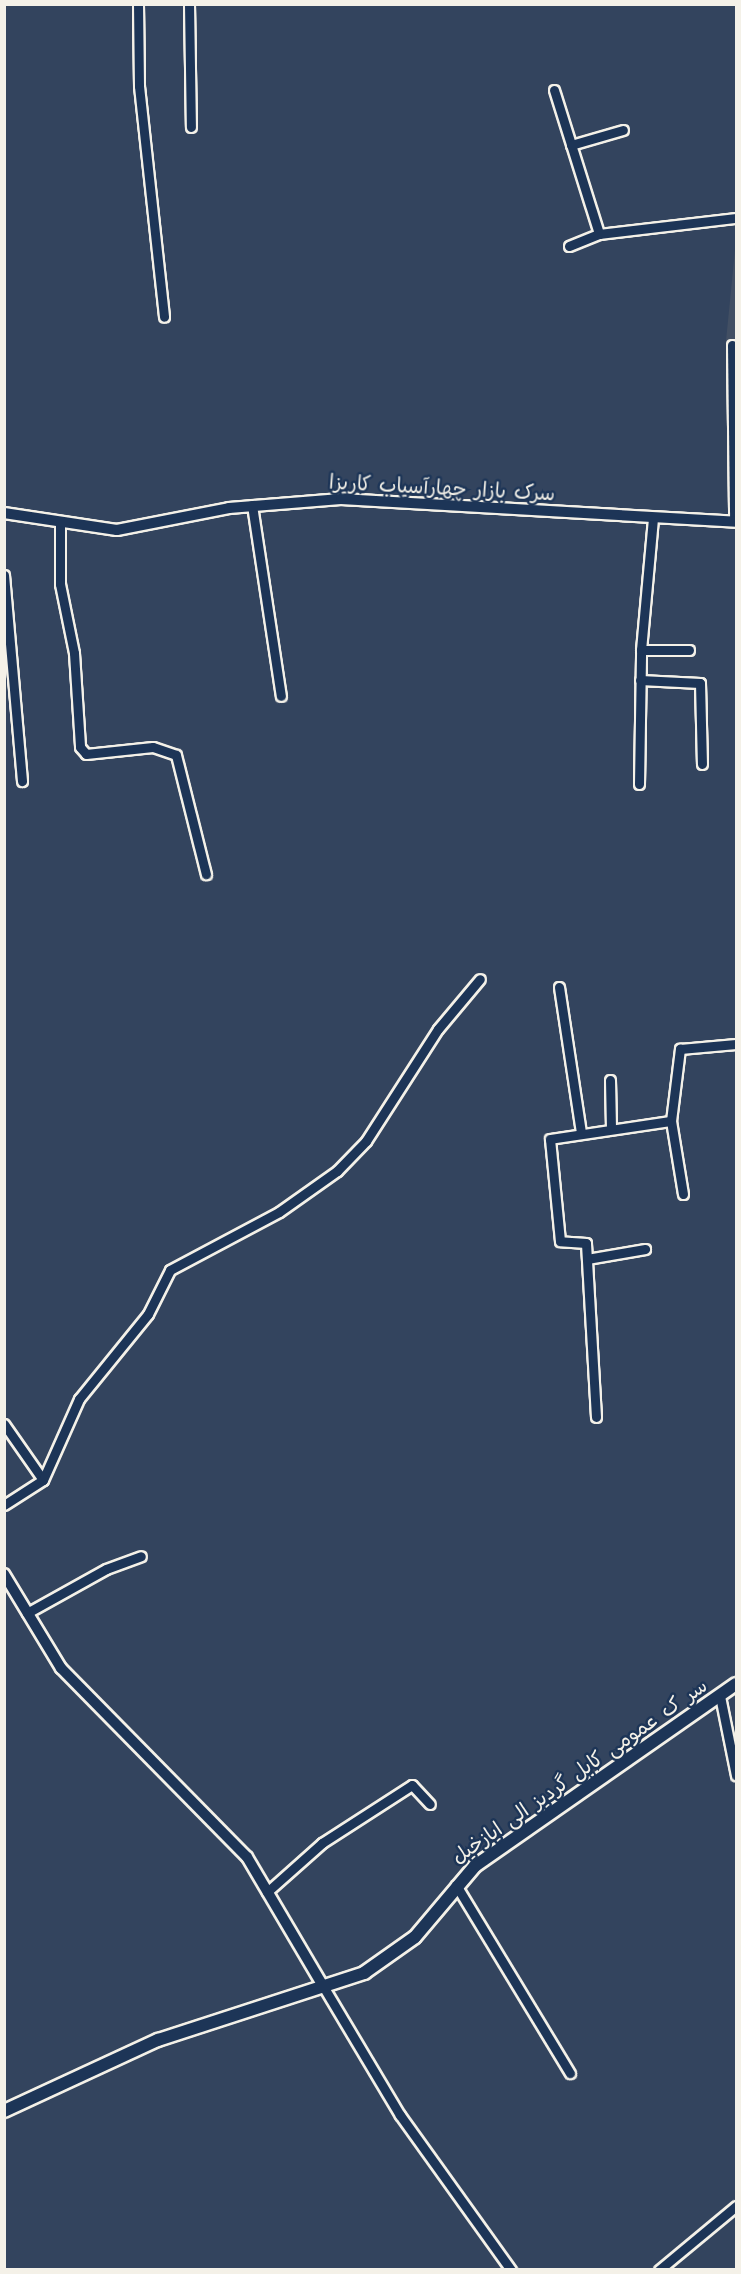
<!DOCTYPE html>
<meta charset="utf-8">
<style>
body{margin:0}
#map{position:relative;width:741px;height:2274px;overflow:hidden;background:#33445e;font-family:"Architects Daughter","Playpen Sans Arabic",sans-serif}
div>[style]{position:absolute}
.built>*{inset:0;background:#424f63}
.roads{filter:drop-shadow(2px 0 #f4f1e8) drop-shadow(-2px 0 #f4f1e8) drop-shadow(0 2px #f4f1e8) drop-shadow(0 -2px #f4f1e8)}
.minor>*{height:9px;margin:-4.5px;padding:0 4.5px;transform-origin:4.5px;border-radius:4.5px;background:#1d3557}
.tertiary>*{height:10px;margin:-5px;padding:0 5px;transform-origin:5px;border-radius:5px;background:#1d3557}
.secondary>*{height:12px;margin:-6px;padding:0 6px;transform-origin:6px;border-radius:6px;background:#1d3557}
span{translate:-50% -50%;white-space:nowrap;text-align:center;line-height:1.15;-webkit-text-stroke:5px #1d3557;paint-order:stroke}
.street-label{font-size:20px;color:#f4f1e8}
.frame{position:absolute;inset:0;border:6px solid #f4f1e8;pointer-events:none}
</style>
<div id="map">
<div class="built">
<div style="clip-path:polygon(736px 240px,736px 339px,726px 341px)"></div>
</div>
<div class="roads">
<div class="minor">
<div style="left:138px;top:4px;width:82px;rotate:89.3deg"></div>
<div style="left:139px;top:86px;width:232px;rotate:83.8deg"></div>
<div style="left:189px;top:4px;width:123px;rotate:89.1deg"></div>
<div style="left:554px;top:90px;width:151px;rotate:72.6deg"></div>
<div style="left:571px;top:145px;width:54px;rotate:-16.1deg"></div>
<div style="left:569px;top:246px;width:32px;rotate:-22deg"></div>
<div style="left:599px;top:234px;width:138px;rotate:-6.7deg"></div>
<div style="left:732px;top:345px;width:176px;rotate:89.3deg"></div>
<div style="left:252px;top:505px;width:193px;rotate:81.4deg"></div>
<div style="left:60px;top:522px;width:62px;rotate:90deg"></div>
<div style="left:60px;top:584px;width:70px;rotate:78.5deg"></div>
<div style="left:74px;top:653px;width:94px;rotate:86.3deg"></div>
<div style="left:80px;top:747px;width:9px;rotate:49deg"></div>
<div style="left:86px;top:754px;width:67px;rotate:-6deg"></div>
<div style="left:153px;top:747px;width:24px;rotate:19deg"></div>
<div style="left:176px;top:755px;width:123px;rotate:75.9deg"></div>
<div style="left:4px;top:575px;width:207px;rotate:85deg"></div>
<div style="left:641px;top:650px;width:48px"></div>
<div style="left:640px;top:680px;width:60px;rotate:2.9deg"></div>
<div style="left:700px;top:683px;width:81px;rotate:88.6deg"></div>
<div style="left:639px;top:784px;width:134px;rotate:-89.1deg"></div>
<div style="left:641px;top:650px;width:133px;rotate:-84.8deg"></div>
<div style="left:559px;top:987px;width:148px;rotate:81.4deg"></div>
<div style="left:610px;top:1080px;width:48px;rotate:88.8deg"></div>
<div style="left:683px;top:1194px;width:74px;rotate:-99.3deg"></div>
<div style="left:671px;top:1121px;width:73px;rotate:-82.9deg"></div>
<div style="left:680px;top:1049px;width:56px;rotate:-5.1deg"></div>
<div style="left:587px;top:1259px;width:59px;rotate:-9.8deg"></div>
<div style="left:596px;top:1417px;width:174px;rotate:-93.3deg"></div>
<div style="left:586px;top:1243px;width:26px;rotate:-176deg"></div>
<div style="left:560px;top:1241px;width:102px;rotate:-95.6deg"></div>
<div style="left:550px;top:1139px;width:122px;rotate:-8.5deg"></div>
<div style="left:4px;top:1424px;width:68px;rotate:55.1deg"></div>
<div style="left:4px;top:1505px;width:46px;rotate:-32.7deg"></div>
<div style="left:43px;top:1480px;width:89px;rotate:-66deg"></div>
<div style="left:79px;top:1399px;width:109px;rotate:-50.9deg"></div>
<div style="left:148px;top:1314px;width:49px;rotate:-63.4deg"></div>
<div style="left:170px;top:1270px;width:123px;rotate:-28deg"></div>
<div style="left:279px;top:1212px;width:71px;rotate:-35.3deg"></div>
<div style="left:337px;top:1171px;width:42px;rotate:-46deg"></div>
<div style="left:366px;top:1141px;width:133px;rotate:-57.3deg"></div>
<div style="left:438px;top:1029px;width:65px;rotate:-50deg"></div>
<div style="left:27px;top:1613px;width:90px;rotate:-29.1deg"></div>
<div style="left:106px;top:1569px;width:37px;rotate:-20deg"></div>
<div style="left:720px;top:1696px;width:81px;rotate:78.6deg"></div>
<div style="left:456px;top:1885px;width:220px;rotate:58.8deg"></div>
<div style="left:267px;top:1892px;width:74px;rotate:-41.7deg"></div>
<div style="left:322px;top:1843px;width:107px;rotate:-32.8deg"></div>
<div style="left:412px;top:1785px;width:26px;rotate:47deg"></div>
<div style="left:323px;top:1986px;width:150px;rotate:59.2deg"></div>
<div style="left:400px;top:2115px;width:191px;rotate:54.4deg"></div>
<div style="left:659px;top:2270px;width:100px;rotate:-39.7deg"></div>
</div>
<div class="tertiary">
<div style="left:4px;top:513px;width:114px;rotate:8.6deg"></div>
<div style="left:117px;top:530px;width:114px;rotate:-11.1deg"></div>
<div style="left:229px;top:508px;width:112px;rotate:-4.6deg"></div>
<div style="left:341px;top:499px;width:396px;rotate:3.3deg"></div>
<div style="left:4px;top:1574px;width:110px;rotate:58.8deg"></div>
<div style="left:61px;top:1668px;width:265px;rotate:45.5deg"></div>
<div style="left:247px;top:1857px;width:150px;rotate:59.5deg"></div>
</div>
<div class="secondary">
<div style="left:4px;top:2111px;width:170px;rotate:-24.8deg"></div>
<div style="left:158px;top:2040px;width:217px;rotate:-18deg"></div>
<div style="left:364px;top:1973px;width:62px;rotate:-35.2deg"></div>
<div style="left:415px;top:1937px;width:93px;rotate:-49.8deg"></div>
<div style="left:475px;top:1866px;width:318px;rotate:-34.9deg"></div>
</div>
</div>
<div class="street-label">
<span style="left:442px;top:489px;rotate:3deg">سرک بازار چهارآسیاب کاریزا</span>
<span style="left:580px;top:1772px;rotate:-35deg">سر ک عمومی کابل گردیز الی ایازخیل</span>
</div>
<div class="frame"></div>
</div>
